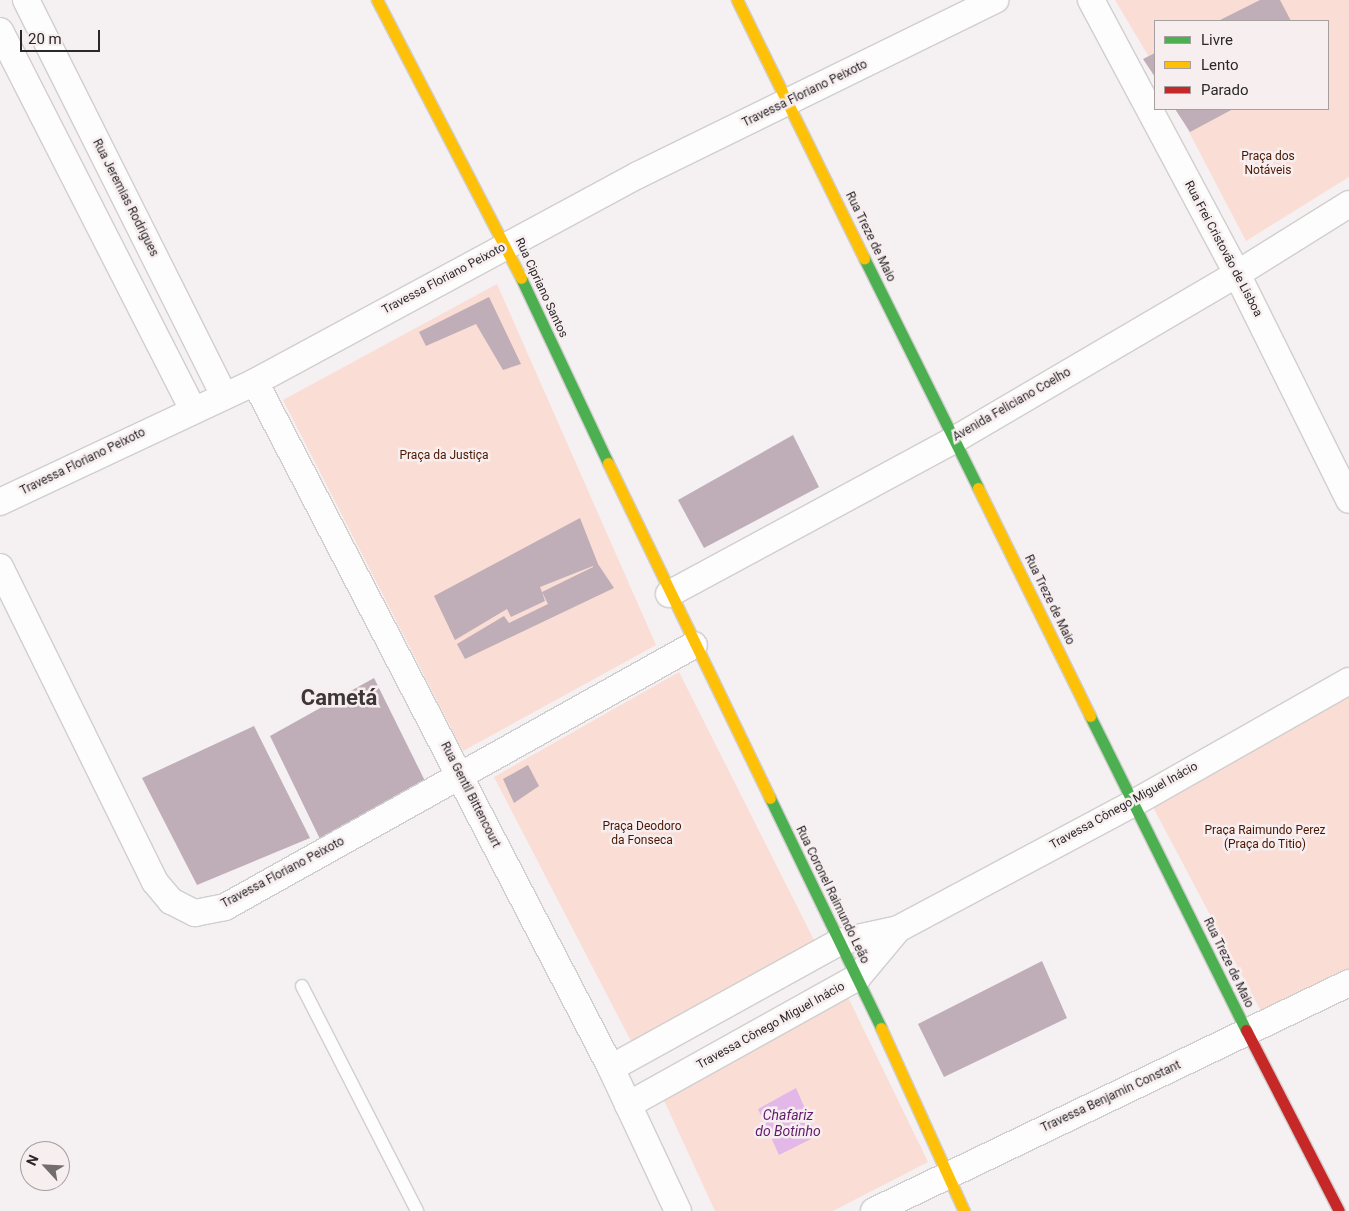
<!DOCTYPE html>
<meta charset="utf-8">
<style>
body{margin:0}
#map{position:relative;width:1349px;height:1211px;overflow:hidden;background:#f5f0f1;font-family:Roboto,sans-serif}
div>[style]{position:absolute}
.green>*{inset:0;background:#faddd4}
.water>*{inset:0;background:#e3b8e9}
.building>*{inset:0;background:#bfaeb8}
.roads{filter:drop-shadow(1px 0 #d1cece) drop-shadow(-1px 0 #d1cece) drop-shadow(0 1px #d1cece) drop-shadow(0 -1px #d1cece)}
.lane>*{height:12px;margin:-6px;padding:0 6px;transform-origin:6px;border-radius:6px;background:#fefdfd}
.street>*{height:26px;margin:-13px;padding:0 13px;transform-origin:13px;border-radius:13px;background:#fefdfd}
.fast>*{height:11px;margin:-5.5px;padding:0 5.5px;transform-origin:5.5px;border-radius:5.5px;background:#4caf50}
.slow>*{height:11px;margin:-5.5px;padding:0 5.5px;transform-origin:5.5px;border-radius:5.5px;background:#ffc107}
.jam>*{height:11px;margin:-5.5px;padding:0 5.5px;transform-origin:5.5px;border-radius:5.5px;background:#c62828}
span{translate:-50% -50%;white-space:nowrap;text-align:center;line-height:1.15;-webkit-text-stroke:5px #f7eef0;paint-order:stroke}
.street-label{font-size:12px;color:#2b2829}
.park-label{font-size:12px;color:#4b1600}
.water-label{font-size:14px;color:#601a6c;font-style:italic}
.town-label{font-size:22px;color:#3e3739;font-weight:700}
.legend{position:absolute;left:1154px;top:20px;width:175px;height:90px;box-sizing:border-box;background:#f7eef0;border:1px solid #a59fa0;margin:0;padding:6px 9px;list-style:none;font-size:15px;color:#2b2829}
.legend li{display:flex;align-items:center;gap:10px;height:25px}
.legend b{width:25px;border:1px solid #a59fa0}
.north{position:absolute;left:20px;top:1141px;width:50px;height:50px;box-sizing:border-box;background:#f7eef0;border:1px solid #a59fa0;border-radius:50%;rotate:295deg;font-size:14px;font-weight:700;line-height:20px;text-align:center;color:#2b2829}
.north::after{content:'';display:block;margin:auto;width:18px;height:22px;background:#726e6f;clip-path:polygon(50% 0,100% 100%,50% 72%,0 100%)}
.scale{position:absolute;left:20px;top:30px;width:80px;height:22px;box-sizing:border-box;border:2px solid #2b2829;border-top:0;padding-left:6px;font-size:15px;line-height:18px;white-space:nowrap;color:#2b2829;-webkit-text-stroke:4px #f7eef0;paint-order:stroke}
</style>
<div id="map">
<div class="green">
<div style="clip-path:polygon(1115px 0,1349px 0,1349px 177px,1246px 241px,1177px 109px,1328px 109px,1328px 21px,1155px 21px,1155px 67px)"></div>
<div style="clip-path:polygon(497px 284px,656px 645px,463px 751px,283px 400px)"></div>
<div style="clip-path:polygon(679px 672px,817px 946px,633px 1045px,494px 777px)"></div>
<div style="clip-path:polygon(1349px 688px,1349px 973px,1264px 1017px,1152px 805px,1161px 803px)"></div>
<div style="clip-path:polygon(844px 989px,928px 1162px,833px 1211px,715px 1211px,661px 1094px)"></div>
</div>
<div class="water">
<div style="clip-path:polygon(796px 1088px,817px 1136px,779px 1155px,758px 1109px)"></div>
</div>
<div class="building">
<div style="clip-path:polygon(1260px 0,1280px 0,1291px 21px,1218px 21px)"></div>
<div style="clip-path:polygon(1155px 53px,1155px 77px,1143px 59px)"></div>
<div style="clip-path:polygon(1175px 109px,1233px 109px,1190px 132px)"></div>
<div style="clip-path:polygon(489px 297px,521px 364px,503px 370px,476px 324px,426px 346px,419px 332px)"></div>
<div style="clip-path:polygon(793px 435px,819px 487px,704px 548px,678px 500px)"></div>
<div style="clip-path:polygon(evenodd,580px 518px,598px 564px,614px 588px,465px 659px,457px 644px,504px 616px,509px 623px,548px 604px,542px 592px,545px 601px,511px 617px,507px 609px,455px 640px,434px 596px,580px 518px,593px 566px,593px 567px,542px 592px,540px 587px,593px 566px)"></div>
<div style="clip-path:polygon(374px 678px,425px 781px,320px 839px,270px 736px)"></div>
<div style="clip-path:polygon(254px 726px,310px 838px,197px 885px,142px 778px)"></div>
<div style="clip-path:polygon(528px 765px,539px 786px,514px 803px,503px 779px)"></div>
<div style="clip-path:polygon(1042px 961px,1067px 1018px,944px 1077px,918px 1024px)"></div>
</div>
<div class="roads">
<div class="lane">
<div style="left:302px;top:986px;width:253px;rotate:62.9deg"></div>
</div>
<div class="street">
<div style="left:26px;top:0;width:443px;rotate:63.4deg"></div>
<div style="left:1091px;top:0;width:310px;rotate:61.9deg"></div>
<div style="left:1237px;top:274px;width:252px;rotate:63.6deg"></div>
<div style="left:0;top:31px;width:425px;rotate:63deg"></div>
<div style="left:255px;top:382px;width:773px;rotate:62.57deg"></div>
<div style="left:611px;top:1068px;width:158px;rotate:64.9deg"></div>
<div style="left:0;top:502px;width:282px;rotate:-25.2deg"></div>
<div style="left:255px;top:382px;width:435px;rotate:-28.4deg"></div>
<div style="left:638px;top:175px;width:398px;rotate:-26.1deg"></div>
<div style="left:0;top:567px;width:351px;rotate:63.8deg"></div>
<div style="left:155px;top:882px;width:25px;rotate:50deg"></div>
<div style="left:171px;top:901px;width:27px;rotate:27deg"></div>
<div style="left:195px;top:913px;width:31px;rotate:-11deg"></div>
<div style="left:225px;top:907px;width:537px;rotate:-29.19deg"></div>
<div style="left:669px;top:594px;width:324px;rotate:-28.4deg"></div>
<div style="left:954px;top:440px;width:328px;rotate:-30.4deg"></div>
<div style="left:1237px;top:274px;width:132px;rotate:-32deg"></div>
<div style="left:611px;top:1068px;width:260px;rotate:-28.9deg"></div>
<div style="left:839px;top:942px;width:60px;rotate:-12.4deg"></div>
<div style="left:898px;top:929px;width:268px;rotate:-28.1deg"></div>
<div style="left:1134px;top:803px;width:247px;rotate:-29.6deg"></div>
<div style="left:628px;top:1105px;width:263px;rotate:-29.1deg"></div>
<div style="left:858px;top:977px;width:62px;rotate:-50.2deg"></div>
<div style="left:874px;top:1211px;width:527px;rotate:-25.64deg"></div>
</div>
<div class="fast">
<div style="left:864px;top:258px;width:257px;rotate:63.6deg"></div>
<div style="left:521px;top:278px;width:204px;rotate:64.8deg"></div>
<div style="left:1090px;top:716px;width:351px;rotate:63.6deg"></div>
<div style="left:770px;top:798px;width:255px;rotate:64.2deg"></div>
</div>
<div class="slow">
<div style="left:377px;top:0;width:313px;rotate:62.6deg"></div>
<div style="left:737px;top:0;width:288px;rotate:63.8deg"></div>
<div style="left:608px;top:463px;width:372px;rotate:64.2deg"></div>
<div style="left:978px;top:488px;width:254px;rotate:63.8deg"></div>
<div style="left:881px;top:1028px;width:201px;rotate:65.6deg"></div>
</div>
<div class="jam">
<div style="left:1246px;top:1030px;width:203px;rotate:62.8deg"></div>
</div>
</div>
<div class="street-label">
<span style="left:805px;top:94px;rotate:-26deg">Travessa Floriano Peixoto</span>
<span style="left:125px;top:198px;rotate:63deg">Rua Jeremias Rodrigues</span>
<span style="left:870px;top:237px;rotate:64deg">Rua Treze de Maio</span>
<span style="left:1223px;top:249px;rotate:62deg">Rua Frei Cristovão de Lisboa</span>
<span style="left:444px;top:279px;rotate:-28deg">Travessa Floriano Peixoto</span>
<span style="left:541px;top:288px;rotate:65deg">Rua Cipriano Santos</span>
<span style="left:1012px;top:405px;rotate:-30deg">Avenida Feliciano Coelho</span>
<span style="left:83px;top:462px;rotate:-26deg">Travessa Floriano Peixoto</span>
<span style="left:1049px;top:600px;rotate:64deg">Rua Treze de Maio</span>
<span style="left:470px;top:795px;rotate:63deg">Rua Gentil Bittencourt</span>
<span style="left:1124px;top:806px;rotate:-29deg">Travessa Cônego Miguel Inácio</span>
<span style="left:283px;top:873px;rotate:-28deg">Travessa Floriano Peixoto</span>
<span style="left:832px;top:895px;rotate:64deg">Rua Coronel Raimundo Leão</span>
<span style="left:1228px;top:963px;rotate:64deg">Rua Treze de Maio</span>
<span style="left:771px;top:1026px;rotate:-29deg">Travessa Cônego Miguel Inácio</span>
<span style="left:1111px;top:1097px;rotate:-25deg">Travessa Benjamin Constant</span>
</div>
<div class="park-label">
<span style="left:1268px;top:164px">Praça dos<br>Notáveis</span>
<span style="left:444px;top:456px">Praça da Justiça</span>
<span style="left:642px;top:834px">Praça Deodoro<br>da Fonseca</span>
<span style="left:1265px;top:838px">Praça Raimundo Perez<br>(Praça do Titio)</span>
</div>
<div class="water-label">
<span style="left:788px;top:1123px">Chafariz<br>do Botinho</span>
</div>
<div class="town-label">
<span style="left:339px;top:698px">Cametá</span>
</div>
<ul class="legend">
<li><b style="height:6px;background:#4caf50"></b>Livre</li>
<li><b style="height:6px;background:#ffc107"></b>Lento</li>
<li><b style="height:6px;background:#c62828"></b>Parado</li>
</ul>
<div class="north">N</div>
<div class="scale">20 m</div>
</div>
